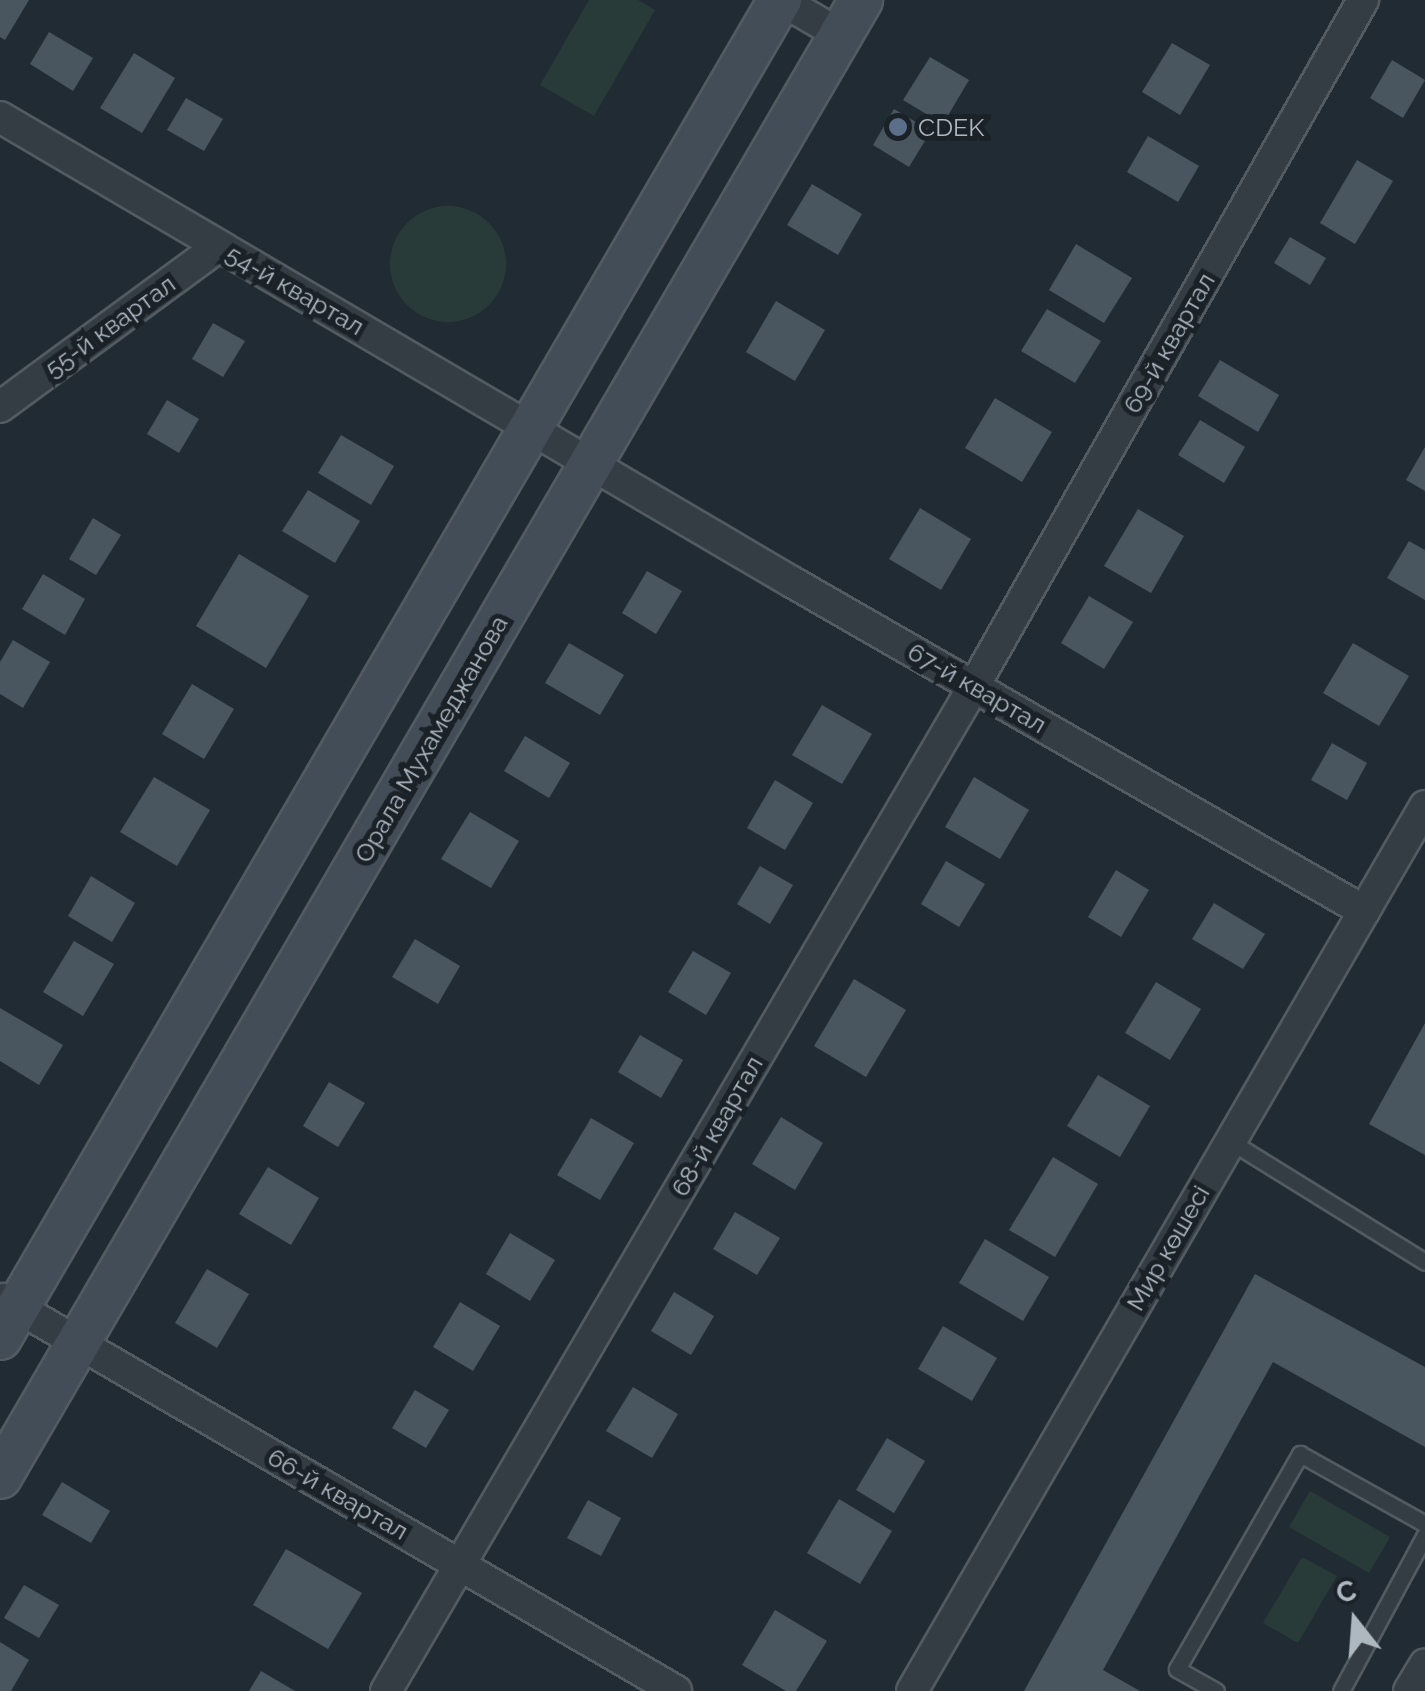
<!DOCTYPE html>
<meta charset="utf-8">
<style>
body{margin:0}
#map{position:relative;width:1425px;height:1691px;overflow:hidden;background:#212b33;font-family:Raleway,sans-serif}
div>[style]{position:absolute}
.green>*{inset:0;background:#293b39}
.round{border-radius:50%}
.building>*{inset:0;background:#4a565f}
.roads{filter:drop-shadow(2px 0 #525b62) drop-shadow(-2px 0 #525b62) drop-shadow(0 2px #525b62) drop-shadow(0 -2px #525b62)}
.lane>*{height:15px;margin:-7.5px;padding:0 7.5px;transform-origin:7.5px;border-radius:7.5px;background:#343d44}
.street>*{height:30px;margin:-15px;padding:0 15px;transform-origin:15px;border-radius:15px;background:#343d44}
.secondary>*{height:42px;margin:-21px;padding:0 21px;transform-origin:21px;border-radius:21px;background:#434d57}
.dots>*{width:28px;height:28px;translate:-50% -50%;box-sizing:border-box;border:5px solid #1a2228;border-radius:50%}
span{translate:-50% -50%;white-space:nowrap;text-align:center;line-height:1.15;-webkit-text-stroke:10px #1a2228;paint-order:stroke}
.poi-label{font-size:25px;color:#aeb8c1}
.left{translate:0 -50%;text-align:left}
.street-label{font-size:25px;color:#aeb8c1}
.north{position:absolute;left:1305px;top:1571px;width:100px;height:100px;-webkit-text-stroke:8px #1a2228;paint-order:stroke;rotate:343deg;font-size:28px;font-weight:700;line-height:40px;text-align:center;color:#aeb8c1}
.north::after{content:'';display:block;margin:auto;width:35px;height:45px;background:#aeb8c1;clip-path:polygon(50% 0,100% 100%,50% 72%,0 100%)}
</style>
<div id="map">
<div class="green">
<div style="clip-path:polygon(589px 0,638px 0,655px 10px,594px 116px,540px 85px)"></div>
<div class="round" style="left:390px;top:206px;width:116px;height:116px"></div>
<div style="clip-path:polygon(1310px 1491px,1390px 1537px,1369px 1573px,1289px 1527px)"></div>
<div style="clip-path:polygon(1302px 1557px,1337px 1576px,1298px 1643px,1263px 1623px)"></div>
</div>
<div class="building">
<div style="clip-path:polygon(0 0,29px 0,5px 40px,0 37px)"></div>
<div style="clip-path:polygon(49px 32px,93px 58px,73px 91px,30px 64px)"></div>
<div style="clip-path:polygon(1172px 43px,1210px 65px,1180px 115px,1142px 92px)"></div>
<div style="clip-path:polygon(134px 53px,175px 78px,142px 133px,100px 108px)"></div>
<div style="clip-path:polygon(930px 57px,969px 80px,943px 124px,903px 100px)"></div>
<div style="clip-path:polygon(1392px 60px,1425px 80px,1403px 118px,1370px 98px)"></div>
<div style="clip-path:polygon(186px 98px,223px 119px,204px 151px,167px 130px)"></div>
<div style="clip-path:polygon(894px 109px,931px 131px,909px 167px,873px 145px)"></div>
<div style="clip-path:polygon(1148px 136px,1199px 166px,1178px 202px,1127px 172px)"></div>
<div style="clip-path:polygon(1357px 160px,1393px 181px,1355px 244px,1320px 223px)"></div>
<div style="clip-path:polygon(812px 184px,862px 214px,838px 255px,787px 225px)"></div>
<div style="clip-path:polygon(1290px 237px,1326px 258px,1310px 285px,1274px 263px)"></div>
<div style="clip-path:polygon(1076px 244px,1132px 278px,1104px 323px,1049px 290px)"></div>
<div style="clip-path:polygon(776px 301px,825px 330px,795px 381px,746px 352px)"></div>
<div style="clip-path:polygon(1047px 309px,1101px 341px,1075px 383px,1021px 351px)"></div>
<div style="clip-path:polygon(213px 323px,245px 341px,223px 377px,192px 359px)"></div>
<div style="clip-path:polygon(1220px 360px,1279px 395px,1258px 432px,1198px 396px)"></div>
<div style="clip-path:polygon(995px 398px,1052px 432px,1022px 482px,965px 448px)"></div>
<div style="clip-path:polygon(167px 400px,199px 419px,179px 453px,147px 434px)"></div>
<div style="clip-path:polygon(1200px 420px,1245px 447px,1224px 483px,1178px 455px)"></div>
<div style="clip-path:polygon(341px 435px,394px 466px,371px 505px,318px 473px)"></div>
<div style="clip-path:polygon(1425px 447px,1425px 491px,1406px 480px)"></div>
<div style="clip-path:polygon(308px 490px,360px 521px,335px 563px,282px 531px)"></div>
<div style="clip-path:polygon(920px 508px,971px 539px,941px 590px,889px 559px)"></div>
<div style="clip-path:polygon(1138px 509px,1184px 536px,1151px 593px,1104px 566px)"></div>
<div style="clip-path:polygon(93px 518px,121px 535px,96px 575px,69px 559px)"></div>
<div style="clip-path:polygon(1409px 541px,1425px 550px,1425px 600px,1387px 578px)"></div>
<div style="clip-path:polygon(239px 554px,309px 596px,266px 668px,196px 626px)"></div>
<div style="clip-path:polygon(647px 571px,682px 591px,656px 634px,622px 613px)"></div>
<div style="clip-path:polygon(43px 574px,85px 599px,65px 635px,22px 609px)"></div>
<div style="clip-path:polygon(1089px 596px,1133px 622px,1104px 669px,1061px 643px)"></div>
<div style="clip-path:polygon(13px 640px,50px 662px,23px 708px,0 694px,0 662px)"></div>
<div style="clip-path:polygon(569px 643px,624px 675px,600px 715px,545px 683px)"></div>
<div style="clip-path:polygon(1353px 643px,1409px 676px,1379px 726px,1323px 693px)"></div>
<div style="clip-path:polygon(192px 684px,234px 709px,204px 759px,162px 734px)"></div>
<div style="clip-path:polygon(822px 705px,872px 734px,842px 784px,792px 755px)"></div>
<div style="clip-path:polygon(525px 736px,570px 763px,549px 798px,504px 771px)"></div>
<div style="clip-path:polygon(1332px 743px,1367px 763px,1347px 800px,1311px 780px)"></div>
<div style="clip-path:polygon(154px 777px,210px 810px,177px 866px,120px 832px)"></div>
<div style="clip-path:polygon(974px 777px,1029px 810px,1000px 859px,945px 827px)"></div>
<div style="clip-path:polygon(775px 780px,813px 803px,785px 850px,747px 828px)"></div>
<div style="clip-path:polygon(470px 812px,519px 841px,491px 888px,441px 859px)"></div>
<div style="clip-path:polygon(946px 861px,985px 884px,959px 927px,921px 904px)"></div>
<div style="clip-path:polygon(760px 866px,793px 885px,770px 924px,737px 904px)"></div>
<div style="clip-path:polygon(1116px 870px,1149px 890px,1121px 937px,1088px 917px)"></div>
<div style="clip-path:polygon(91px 876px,135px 903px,112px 942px,68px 916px)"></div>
<div style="clip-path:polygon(1214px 903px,1265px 934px,1243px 969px,1192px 939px)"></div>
<div style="clip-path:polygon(415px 939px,460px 966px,438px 1004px,392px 977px)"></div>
<div style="clip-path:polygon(74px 941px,114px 964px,83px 1016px,43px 992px)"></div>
<div style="clip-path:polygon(693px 951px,731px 973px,706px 1015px,668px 992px)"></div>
<div style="clip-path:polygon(854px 979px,906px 1010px,866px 1077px,814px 1046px)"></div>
<div style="clip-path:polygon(1156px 982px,1201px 1009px,1170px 1060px,1125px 1033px)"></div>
<div style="clip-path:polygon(0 1008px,63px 1045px,39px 1085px,0 1061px)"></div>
<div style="clip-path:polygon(1425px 1023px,1425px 1155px,1369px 1124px)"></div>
<div style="clip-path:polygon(640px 1035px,683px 1060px,661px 1098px,618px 1072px)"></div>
<div style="clip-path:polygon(1098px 1075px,1150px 1106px,1120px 1157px,1067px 1126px)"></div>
<div style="clip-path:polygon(329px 1082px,365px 1103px,338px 1147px,303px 1126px)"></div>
<div style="clip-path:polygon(781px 1117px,823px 1143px,795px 1190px,752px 1164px)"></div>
<div style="clip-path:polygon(591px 1118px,634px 1143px,600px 1200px,557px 1175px)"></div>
<div style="clip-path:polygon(1053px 1157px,1098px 1184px,1055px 1257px,1009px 1230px)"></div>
<div style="clip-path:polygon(268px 1167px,319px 1198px,291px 1245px,239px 1214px)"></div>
<div style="clip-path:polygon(735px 1212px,780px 1238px,757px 1275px,713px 1249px)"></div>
<div style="clip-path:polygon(510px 1233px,555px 1260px,530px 1301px,486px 1274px)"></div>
<div style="clip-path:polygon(985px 1239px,1049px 1277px,1023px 1321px,959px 1283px)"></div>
<div style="clip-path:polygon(207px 1269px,249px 1294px,217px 1348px,175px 1323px)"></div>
<div style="clip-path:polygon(1255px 1274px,1425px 1367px,1425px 1447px,1273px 1362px,1103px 1670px,1140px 1691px,1024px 1691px)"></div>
<div style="clip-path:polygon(674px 1292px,714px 1316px,691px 1355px,651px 1331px)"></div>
<div style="clip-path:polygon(460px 1302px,500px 1326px,473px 1371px,433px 1347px)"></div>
<div style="clip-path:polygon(943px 1326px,997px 1358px,972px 1401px,918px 1369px)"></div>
<div style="clip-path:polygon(633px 1387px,678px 1414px,652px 1458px,606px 1431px)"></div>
<div style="clip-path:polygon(415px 1390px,449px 1410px,426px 1448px,392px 1428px)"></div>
<div style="clip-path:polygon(887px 1438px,925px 1461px,894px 1513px,856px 1490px)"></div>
<div style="clip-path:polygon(62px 1482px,110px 1511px,91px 1543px,42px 1515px)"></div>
<div style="clip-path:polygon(839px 1499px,892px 1531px,860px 1584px,807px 1553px)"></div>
<div style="clip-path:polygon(588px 1500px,621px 1518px,601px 1556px,567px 1538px)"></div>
<div style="clip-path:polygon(286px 1549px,362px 1593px,328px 1649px,253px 1605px)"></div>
<div style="clip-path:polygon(24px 1585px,59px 1605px,39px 1638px,4px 1618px)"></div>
<div style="clip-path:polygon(775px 1610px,827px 1641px,796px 1691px,786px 1691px,742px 1665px)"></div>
<div style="clip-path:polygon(0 1642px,29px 1660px,11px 1691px,0 1691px)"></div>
<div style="clip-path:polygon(261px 1671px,295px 1691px,249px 1691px)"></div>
</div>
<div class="roads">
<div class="lane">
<div style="left:1230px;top:1141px;width:229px;rotate:31.8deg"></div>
<div style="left:1216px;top:1691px;width:45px;rotate:-150.6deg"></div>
<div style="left:1177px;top:1669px;width:248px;rotate:-60.2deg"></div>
<div style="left:1300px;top:1454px;width:143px;rotate:29.2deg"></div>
<div style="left:1341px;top:1691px;width:177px;rotate:-61.7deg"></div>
</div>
<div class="street">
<div style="left:781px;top:0;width:69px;rotate:30.3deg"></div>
<div style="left:0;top:117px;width:918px;rotate:30.42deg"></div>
<div style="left:792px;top:582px;width:660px;rotate:29.91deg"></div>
<div style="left:0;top:407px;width:272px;rotate:-36.3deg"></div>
<div style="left:3px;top:1299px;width:779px;rotate:30.22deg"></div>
<div style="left:386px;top:1691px;width:1164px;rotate:-59.67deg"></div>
<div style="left:974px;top:686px;width:789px;rotate:-60.44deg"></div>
<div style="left:912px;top:1691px;width:1023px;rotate:-59.9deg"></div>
<div style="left:1409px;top:1691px;width:31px;rotate:-59deg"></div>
</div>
<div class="secondary">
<div style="left:0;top:1338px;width:1549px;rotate:-59.76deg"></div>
<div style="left:0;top:1477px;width:1710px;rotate:-59.76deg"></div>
</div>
</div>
<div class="dots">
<div style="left:898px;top:127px;background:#5c6f8a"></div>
</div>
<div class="poi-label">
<span class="left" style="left:918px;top:127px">CDEK</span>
</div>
<div class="street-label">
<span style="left:295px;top:290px;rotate:30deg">54-й квартал</span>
<span style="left:110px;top:326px;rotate:-36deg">55-й квартал</span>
<span style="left:1169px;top:343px;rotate:-60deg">69-й квартал</span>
<span style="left:977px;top:688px;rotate:30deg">67-й квартал</span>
<span style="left:431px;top:739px;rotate:-60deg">Орала Мухамеджанова</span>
<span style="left:717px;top:1126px;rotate:-60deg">68-й квартал</span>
<span style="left:1168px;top:1248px;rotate:-60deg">Мир көшесі</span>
<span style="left:338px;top:1494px;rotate:30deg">66-й квартал</span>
</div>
<div class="north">С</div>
</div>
